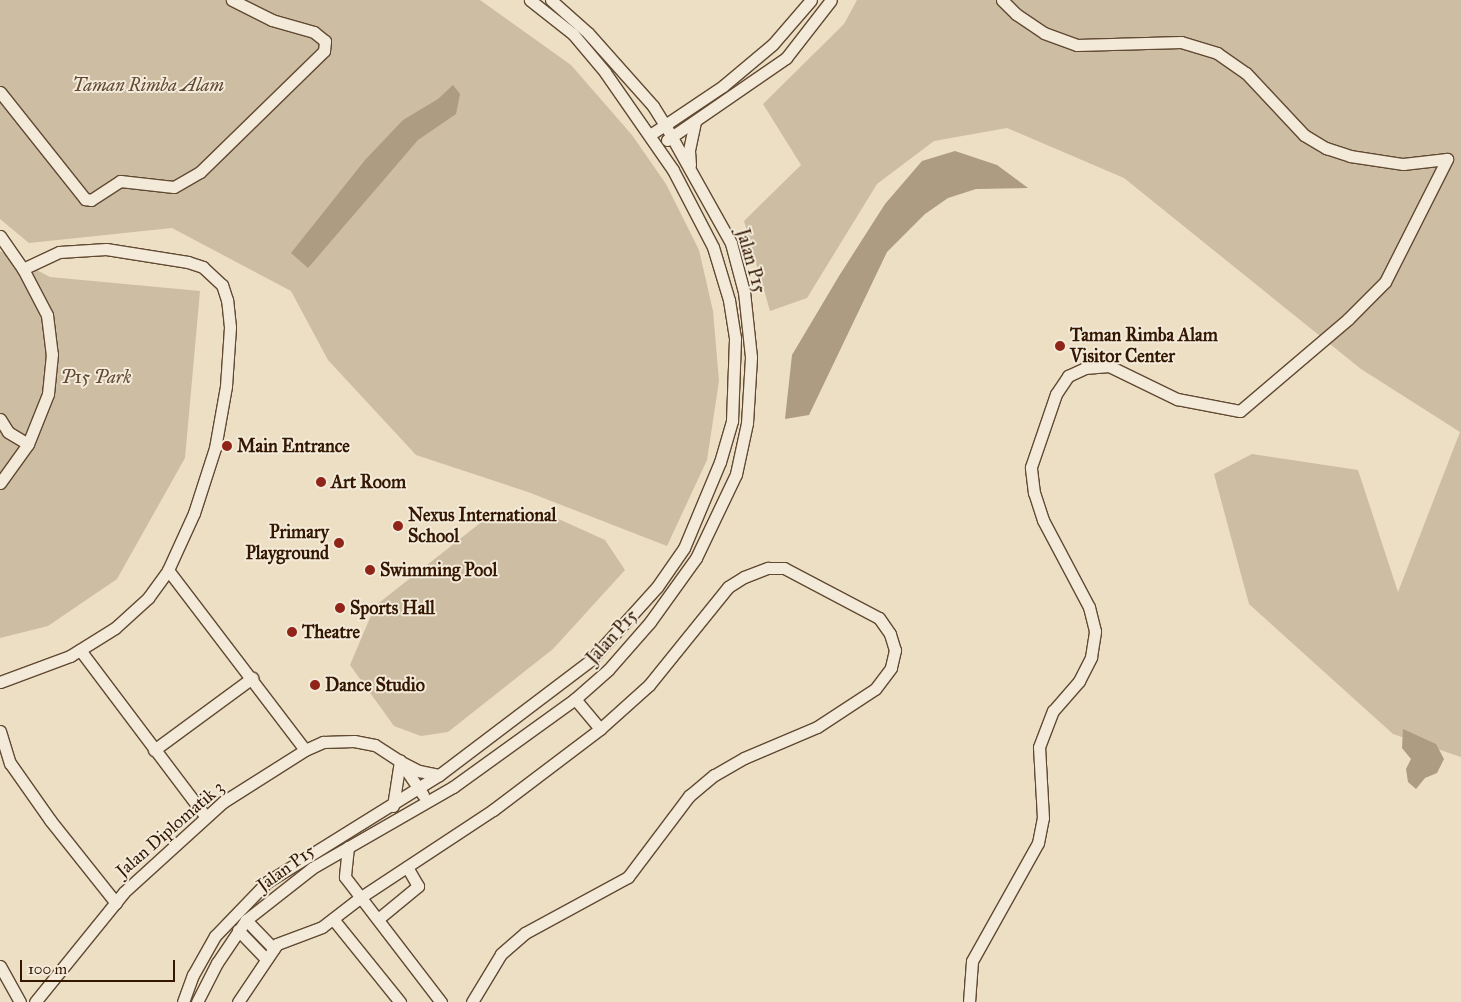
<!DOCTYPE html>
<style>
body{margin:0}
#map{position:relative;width:1461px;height:1002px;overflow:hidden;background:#ecdfc4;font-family:"IM FELL Great Primer",serif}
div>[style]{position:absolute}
.green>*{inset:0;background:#cdbda3}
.water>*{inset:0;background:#ad9b82}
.roads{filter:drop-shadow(1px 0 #614932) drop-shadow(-1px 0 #614932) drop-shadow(0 1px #614932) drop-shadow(0 -1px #614932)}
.minor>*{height:11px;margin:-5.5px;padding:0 5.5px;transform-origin:5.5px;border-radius:5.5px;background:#f3ead9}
.dots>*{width:14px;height:14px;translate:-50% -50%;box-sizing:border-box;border:2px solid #f3ead9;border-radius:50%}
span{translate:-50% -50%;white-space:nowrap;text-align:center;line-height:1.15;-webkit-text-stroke:4px #f3ead9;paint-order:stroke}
.park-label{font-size:18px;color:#614932;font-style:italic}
.street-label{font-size:18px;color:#331701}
.poi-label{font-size:18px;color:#331701;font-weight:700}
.left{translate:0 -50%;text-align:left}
.right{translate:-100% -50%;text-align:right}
.scale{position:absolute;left:20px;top:960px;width:155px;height:22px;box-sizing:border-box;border:2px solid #331701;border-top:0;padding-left:6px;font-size:15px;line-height:18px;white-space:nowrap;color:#331701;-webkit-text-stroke:4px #f3ead9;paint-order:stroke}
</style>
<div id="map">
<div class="green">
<div style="clip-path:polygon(0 0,480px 0,571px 65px,632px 135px,666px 184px,699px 250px,713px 311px,719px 381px,707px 460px,667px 546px,528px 492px,416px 455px,328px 360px,291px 291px,172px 228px,29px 243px,0 219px)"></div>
<div style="clip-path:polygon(857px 0,1461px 0,1461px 757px,1393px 734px,1249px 604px,1214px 474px,1252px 454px,1358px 470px,1398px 592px,1460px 432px,1361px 369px,1124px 178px,1007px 128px,934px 141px,877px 184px,807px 298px,770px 311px,744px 221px,801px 165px,763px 104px,844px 24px)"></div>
<div style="clip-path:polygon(0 251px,50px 277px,200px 291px,185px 458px,117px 579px,48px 626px,0 638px)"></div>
<div style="clip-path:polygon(516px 511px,552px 516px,605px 540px,625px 570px,553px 649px,448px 732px,421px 736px,394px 726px,350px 665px,375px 606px,484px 520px)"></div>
</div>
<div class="water">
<div style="clip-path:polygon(453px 85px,460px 94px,456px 114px,418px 140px,308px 268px,291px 253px,365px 160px,403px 120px,438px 99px)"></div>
<div style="clip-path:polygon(955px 151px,997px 165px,1028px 188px,976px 189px,948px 198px,925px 214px,887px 252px,809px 415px,785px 419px,792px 355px,839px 276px,885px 204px,922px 161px)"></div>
<div style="clip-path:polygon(1403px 729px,1436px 744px,1444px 759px,1437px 773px,1425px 778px,1416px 789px,1408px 782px,1406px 769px,1411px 759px,1402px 748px)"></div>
</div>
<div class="roads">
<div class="minor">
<div style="left:551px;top:0;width:50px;rotate:41.7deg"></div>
<div style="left:588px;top:33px;width:98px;rotate:48.3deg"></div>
<div style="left:653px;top:106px;width:22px;rotate:58deg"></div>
<div style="left:665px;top:125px;width:70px;rotate:-33.9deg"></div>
<div style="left:723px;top:86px;width:65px;rotate:-40deg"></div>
<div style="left:773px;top:44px;width:58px;rotate:-49.2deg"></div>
<div style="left:1002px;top:0;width:20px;rotate:45deg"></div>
<div style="left:1016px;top:14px;width:34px;rotate:34deg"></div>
<div style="left:1044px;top:33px;width:35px;rotate:20deg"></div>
<div style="left:1077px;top:45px;width:104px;rotate:-1.7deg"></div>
<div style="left:1181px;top:42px;width:38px;rotate:17deg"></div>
<div style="left:1217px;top:53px;width:35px;rotate:35deg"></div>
<div style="left:1246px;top:73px;width:85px;rotate:46.9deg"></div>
<div style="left:1304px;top:135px;width:26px;rotate:31deg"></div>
<div style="left:1326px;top:148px;width:25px;rotate:18deg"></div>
<div style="left:1350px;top:156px;width:54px;rotate:8.6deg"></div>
<div style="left:1403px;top:164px;width:44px;rotate:-6.5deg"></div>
<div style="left:0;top:92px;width:137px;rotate:51.5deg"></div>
<div style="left:85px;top:199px;width:6px;rotate:9deg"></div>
<div style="left:91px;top:200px;width:35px;rotate:-33deg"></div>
<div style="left:120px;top:181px;width:54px;rotate:6.3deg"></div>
<div style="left:174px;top:187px;width:30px;rotate:-30deg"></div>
<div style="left:200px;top:172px;width:173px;rotate:-44.3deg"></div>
<div style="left:324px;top:51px;width:10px;rotate:-84deg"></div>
<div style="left:325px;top:41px;width:14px;rotate:-141deg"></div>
<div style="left:314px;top:32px;width:44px;rotate:-164.1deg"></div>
<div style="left:272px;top:20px;width:45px;rotate:-153.4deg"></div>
<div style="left:667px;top:140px;width:145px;rotate:-34.6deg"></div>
<div style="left:786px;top:58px;width:73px;rotate:-52.2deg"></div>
<div style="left:690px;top:165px;width:15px;rotate:-94deg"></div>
<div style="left:689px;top:150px;width:29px;rotate:-78deg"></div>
<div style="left:0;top:236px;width:40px;rotate:55.1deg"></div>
<div style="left:23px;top:269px;width:52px;rotate:62.4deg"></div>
<div style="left:47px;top:315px;width:39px;rotate:83deg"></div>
<div style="left:52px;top:354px;width:40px;rotate:95.7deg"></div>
<div style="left:48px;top:394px;width:54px;rotate:111.8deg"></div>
<div style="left:28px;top:444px;width:48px;rotate:125.7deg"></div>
<div style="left:0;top:419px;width:15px;rotate:58deg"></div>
<div style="left:8px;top:432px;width:23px;rotate:31deg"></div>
<div style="left:168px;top:570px;width:226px;rotate:52.7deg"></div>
<div style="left:80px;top:650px;width:209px;rotate:53deg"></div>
<div style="left:0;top:682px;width:75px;rotate:-20.4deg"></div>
<div style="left:70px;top:656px;width:53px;rotate:-31.9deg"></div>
<div style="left:115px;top:628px;width:45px;rotate:-42.3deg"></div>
<div style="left:148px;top:598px;width:34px;rotate:-54deg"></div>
<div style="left:168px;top:570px;width:63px;rotate:-65.5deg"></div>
<div style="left:194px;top:513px;width:68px;rotate:-72.1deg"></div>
<div style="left:215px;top:448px;width:63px;rotate:-79.9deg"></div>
<div style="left:226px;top:386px;width:59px;rotate:-86.1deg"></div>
<div style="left:230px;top:327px;width:27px;rotate:-96deg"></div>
<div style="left:227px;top:300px;width:16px;rotate:-108deg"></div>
<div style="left:222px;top:285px;width:26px;rotate:-137deg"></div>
<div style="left:203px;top:267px;width:16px;rotate:-162deg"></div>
<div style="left:188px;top:262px;width:83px;rotate:-171deg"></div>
<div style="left:106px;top:249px;width:47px;rotate:176.3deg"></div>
<div style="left:59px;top:252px;width:40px;rotate:155deg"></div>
<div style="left:575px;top:699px;width:39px;rotate:50deg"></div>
<div style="left:0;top:731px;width:34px;rotate:73deg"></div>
<div style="left:10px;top:763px;width:70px;rotate:54.9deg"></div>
<div style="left:50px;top:820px;width:106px;rotate:51.5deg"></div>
<div style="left:154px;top:750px;width:122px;rotate:-36.3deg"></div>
<div style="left:403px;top:763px;width:18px;rotate:27deg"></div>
<div style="left:419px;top:771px;width:20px;rotate:11deg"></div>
<div style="left:393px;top:806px;width:46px;rotate:-81.2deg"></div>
<div style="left:348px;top:847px;width:30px;rotate:96deg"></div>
<div style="left:345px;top:877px;width:158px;rotate:52.5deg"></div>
<div style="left:333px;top:919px;width:107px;rotate:51.1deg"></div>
<div style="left:378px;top:919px;width:52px;rotate:-39.5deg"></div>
<div style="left:418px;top:886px;width:22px;rotate:-120deg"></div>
<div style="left:246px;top:920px;width:40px;rotate:46deg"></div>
<div style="left:238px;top:930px;width:40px;rotate:46deg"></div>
<div style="left:0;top:966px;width:41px;rotate:60.9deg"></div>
<div style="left:35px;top:1002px;width:141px;rotate:-51deg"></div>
<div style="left:124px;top:892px;width:134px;rotate:-42.3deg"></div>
<div style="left:223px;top:802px;width:97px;rotate:-32.4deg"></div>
<div style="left:305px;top:750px;width:20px;rotate:-24deg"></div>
<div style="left:323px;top:742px;width:31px;rotate:-2deg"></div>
<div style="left:354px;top:741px;width:21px;rotate:11deg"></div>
<div style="left:375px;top:745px;width:30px;rotate:33deg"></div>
<div style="left:400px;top:761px;width:41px;rotate:55.9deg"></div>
<div style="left:183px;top:1002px;width:29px;rotate:-70deg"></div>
<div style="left:193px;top:975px;width:45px;rotate:-60.6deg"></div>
<div style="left:215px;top:936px;width:75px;rotate:-46.1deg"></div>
<div style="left:267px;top:882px;width:203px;rotate:-31.9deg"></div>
<div style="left:439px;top:775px;width:191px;rotate:-37.1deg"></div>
<div style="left:591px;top:660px;width:98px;rotate:-47.9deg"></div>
<div style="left:657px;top:587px;width:47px;rotate:-55.3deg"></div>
<div style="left:684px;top:548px;width:93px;rotate:-67.3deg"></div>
<div style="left:720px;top:462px;width:43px;rotate:-73.7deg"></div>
<div style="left:732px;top:421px;width:83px;rotate:-87.9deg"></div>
<div style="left:735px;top:338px;width:38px;rotate:-99deg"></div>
<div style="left:729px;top:300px;width:55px;rotate:-106.8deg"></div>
<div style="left:713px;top:247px;width:87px;rotate:-117.5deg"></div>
<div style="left:673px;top:170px;width:119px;rotate:-124.8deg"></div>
<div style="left:605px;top:72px;width:50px;rotate:-130.1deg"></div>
<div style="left:573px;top:34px;width:55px;rotate:-141.7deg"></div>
<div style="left:197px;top:1002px;width:44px;rotate:-62.9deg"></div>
<div style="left:217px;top:963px;width:52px;rotate:-56deg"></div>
<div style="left:246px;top:920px;width:84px;rotate:-38.2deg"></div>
<div style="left:312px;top:868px;width:163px;rotate:-29.9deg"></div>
<div style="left:453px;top:787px;width:150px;rotate:-35.8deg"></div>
<div style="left:575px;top:699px;width:44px;rotate:-41.3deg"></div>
<div style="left:608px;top:670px;width:64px;rotate:-48.8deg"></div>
<div style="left:650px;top:622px;width:79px;rotate:-54.3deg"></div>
<div style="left:696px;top:558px;width:93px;rotate:-64.5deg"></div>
<div style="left:736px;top:474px;width:52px;rotate:-77.8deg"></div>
<div style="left:747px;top:423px;width:66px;rotate:-86.5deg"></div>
<div style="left:751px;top:357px;width:65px;rotate:-96.1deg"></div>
<div style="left:744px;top:292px;width:51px;rotate:-104.9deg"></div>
<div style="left:731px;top:243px;width:135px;rotate:-119.2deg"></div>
<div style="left:665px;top:125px;width:17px;rotate:147deg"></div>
<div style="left:238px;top:1002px;width:70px;rotate:-56.1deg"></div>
<div style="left:277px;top:944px;width:48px;rotate:-20.7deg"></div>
<div style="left:322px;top:927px;width:49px;rotate:-37.6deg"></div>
<div style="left:361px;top:897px;width:158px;rotate:-33.4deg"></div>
<div style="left:493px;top:810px;width:134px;rotate:-37.1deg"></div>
<div style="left:600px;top:729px;width:66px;rotate:-41.9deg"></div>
<div style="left:649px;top:685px;width:126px;rotate:-51.1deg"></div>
<div style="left:728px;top:587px;width:19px;rotate:-32deg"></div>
<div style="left:744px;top:577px;width:26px;rotate:-21deg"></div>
<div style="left:768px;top:568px;width:16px"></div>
<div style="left:784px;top:568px;width:107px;rotate:27.8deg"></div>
<div style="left:879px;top:618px;width:19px;rotate:55deg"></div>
<div style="left:890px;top:634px;width:17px;rotate:73deg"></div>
<div style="left:895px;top:650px;width:18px;rotate:103deg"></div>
<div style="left:891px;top:668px;width:26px;rotate:127deg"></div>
<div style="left:875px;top:689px;width:69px;rotate:146.8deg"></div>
<div style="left:817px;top:727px;width:79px;rotate:157deg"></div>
<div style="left:744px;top:758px;width:34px;rotate:150deg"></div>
<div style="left:714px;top:775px;width:33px;rotate:140deg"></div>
<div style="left:689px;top:796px;width:101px;rotate:127deg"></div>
<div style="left:628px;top:877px;width:117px;rotate:151.5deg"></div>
<div style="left:525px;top:933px;width:32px;rotate:139deg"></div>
<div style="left:501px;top:954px;width:56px;rotate:121.1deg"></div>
<div style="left:969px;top:1002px;width:41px;rotate:-85.8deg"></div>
<div style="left:972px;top:961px;width:135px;rotate:-60.8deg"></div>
<div style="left:1038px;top:843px;width:25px;rotate:-79deg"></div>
<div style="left:1043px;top:818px;width:71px;rotate:-93.2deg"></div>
<div style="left:1039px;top:747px;width:39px;rotate:-69deg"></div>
<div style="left:1053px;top:711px;width:40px;rotate:-49deg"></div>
<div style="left:1079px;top:681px;width:27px;rotate:-63deg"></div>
<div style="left:1091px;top:657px;width:26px;rotate:-81deg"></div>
<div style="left:1095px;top:631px;width:25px;rotate:-104deg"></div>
<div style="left:1089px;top:607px;width:98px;rotate:-117.9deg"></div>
<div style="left:1043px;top:520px;width:28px;rotate:-108deg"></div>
<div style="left:1034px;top:493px;width:26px;rotate:-97deg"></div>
<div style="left:1031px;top:467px;width:77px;rotate:-71.1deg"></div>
<div style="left:1056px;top:394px;width:22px;rotate:-56deg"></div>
<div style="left:1068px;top:376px;width:19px;rotate:-25deg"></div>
<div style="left:1085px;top:368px;width:24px;rotate:-5deg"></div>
<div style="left:1109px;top:366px;width:76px;rotate:25.9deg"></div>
<div style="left:1177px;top:399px;width:64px;rotate:10.8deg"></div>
<div style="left:1240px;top:411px;width:142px;rotate:-40.4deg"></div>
<div style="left:1348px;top:319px;width:52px;rotate:-45deg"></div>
<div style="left:1385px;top:282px;width:138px;rotate:-63.2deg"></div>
</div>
</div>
<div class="dots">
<div style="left:1060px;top:346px;background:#8f2418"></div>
<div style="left:227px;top:446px;background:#8f2418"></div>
<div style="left:321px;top:482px;background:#8f2418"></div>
<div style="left:398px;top:526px;background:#8f2418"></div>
<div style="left:339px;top:543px;background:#8f2418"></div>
<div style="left:370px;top:570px;background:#8f2418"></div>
<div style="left:340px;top:608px;background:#8f2418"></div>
<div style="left:292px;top:632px;background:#8f2418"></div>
<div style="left:315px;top:685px;background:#8f2418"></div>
</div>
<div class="park-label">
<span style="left:148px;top:85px">Taman Rimba Alam</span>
<span style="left:96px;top:377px">P15 Park</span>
</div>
<div class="street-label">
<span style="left:751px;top:261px;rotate:74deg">Jalan P15</span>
<span style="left:612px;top:637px;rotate:-48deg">Jalan P15</span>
<span style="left:170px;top:829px;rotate:-41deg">Jalan Diplomatik 3</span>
<span style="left:286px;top:868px;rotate:-36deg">Jalan P15</span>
</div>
<div class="poi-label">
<span class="left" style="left:1070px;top:346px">Taman Rimba Alam<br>Visitor Center</span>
<span class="left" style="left:237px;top:446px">Main Entrance</span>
<span class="left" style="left:331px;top:482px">Art Room</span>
<span class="left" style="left:408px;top:526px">Nexus International<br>School</span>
<span class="right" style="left:329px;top:543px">Primary<br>Playground</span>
<span class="left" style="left:380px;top:570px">Swimming Pool</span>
<span class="left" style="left:350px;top:608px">Sports Hall</span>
<span class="left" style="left:302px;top:632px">Theatre</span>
<span class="left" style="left:325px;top:685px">Dance Studio</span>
</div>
<div class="scale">100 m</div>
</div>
